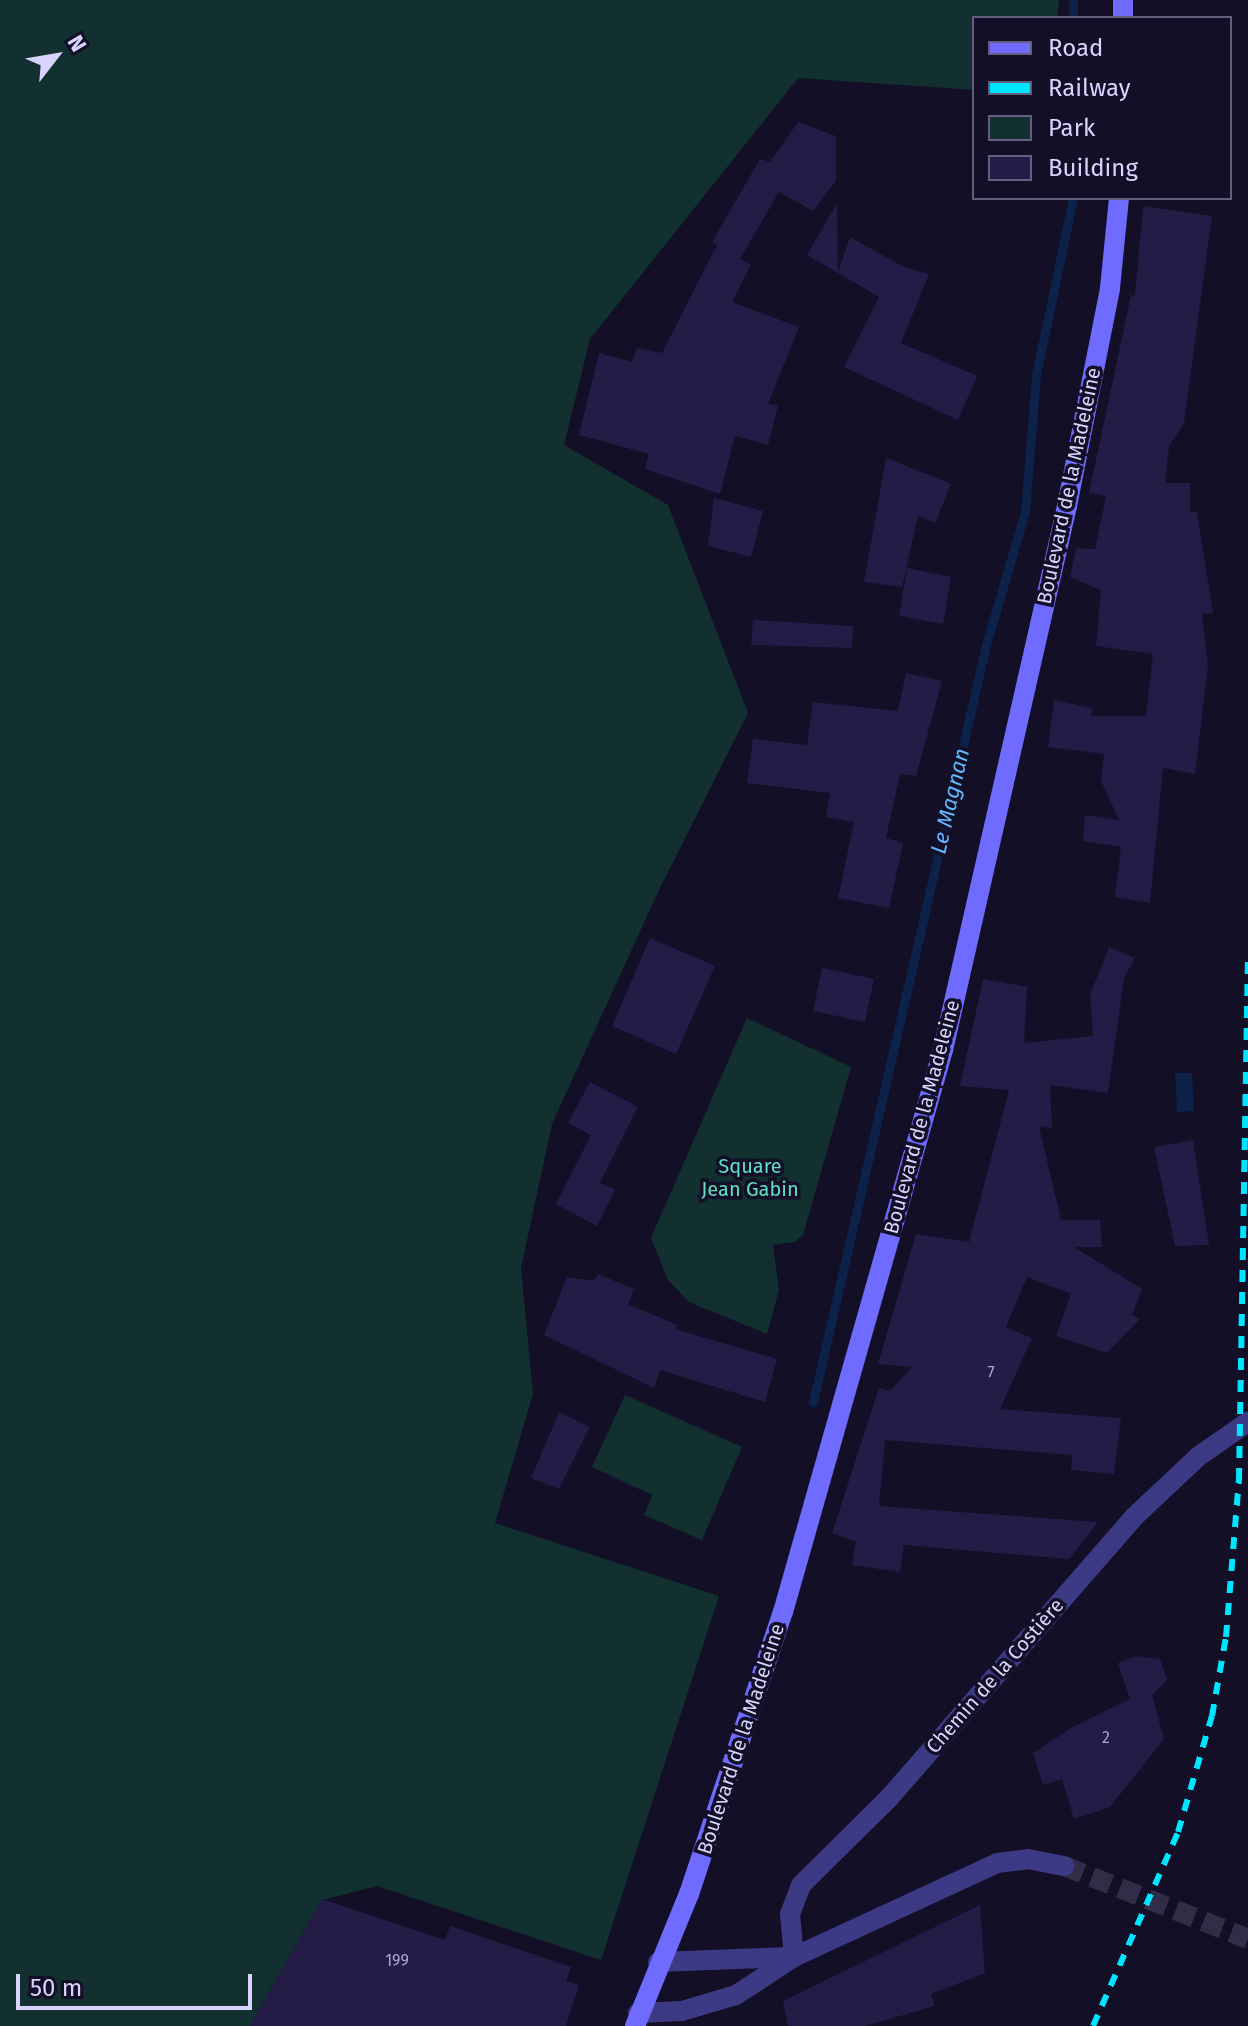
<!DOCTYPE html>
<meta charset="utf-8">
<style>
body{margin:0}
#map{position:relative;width:1248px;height:2026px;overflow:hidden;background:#130f26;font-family:"Fira Sans",sans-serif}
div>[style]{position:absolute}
.green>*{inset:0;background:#12302f}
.water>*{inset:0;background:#0c2248}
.stream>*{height:9px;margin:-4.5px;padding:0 4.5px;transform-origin:4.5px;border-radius:4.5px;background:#0c2248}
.building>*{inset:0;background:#241b47}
.street-tunnel>*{height:20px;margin-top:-10px;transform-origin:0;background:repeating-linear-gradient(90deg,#312d47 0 20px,transparent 0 30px)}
.street>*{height:20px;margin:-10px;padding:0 10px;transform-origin:10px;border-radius:10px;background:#3d3a85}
.secondary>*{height:20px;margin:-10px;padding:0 10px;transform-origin:10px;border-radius:10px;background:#6f6bff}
.rail>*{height:6px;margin-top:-3px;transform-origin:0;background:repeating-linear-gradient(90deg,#00e5ff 0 12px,transparent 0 22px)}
span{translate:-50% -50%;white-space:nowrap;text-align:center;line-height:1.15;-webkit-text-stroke:7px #130f26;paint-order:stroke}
.number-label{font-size:16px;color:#aca6d1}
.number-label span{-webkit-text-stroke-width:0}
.street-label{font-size:20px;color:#d9d4ff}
.park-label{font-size:20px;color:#5fe0c0}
.water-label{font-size:22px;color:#62b6ff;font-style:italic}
.legend{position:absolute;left:972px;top:16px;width:260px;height:184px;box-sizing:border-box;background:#130f26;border:2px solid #625e7d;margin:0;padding:10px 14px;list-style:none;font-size:24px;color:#d9d4ff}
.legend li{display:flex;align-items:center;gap:16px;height:40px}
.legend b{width:40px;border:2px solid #625e7d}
.north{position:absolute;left:16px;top:16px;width:80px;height:80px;-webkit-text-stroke:6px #130f26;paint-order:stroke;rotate:59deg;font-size:22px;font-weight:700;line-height:32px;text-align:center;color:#d9d4ff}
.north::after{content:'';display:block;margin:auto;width:28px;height:36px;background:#d9d4ff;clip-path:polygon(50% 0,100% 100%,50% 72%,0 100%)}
.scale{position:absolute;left:16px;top:1974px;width:236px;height:36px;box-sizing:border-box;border:4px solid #d9d4ff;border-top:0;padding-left:10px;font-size:24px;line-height:28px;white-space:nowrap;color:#d9d4ff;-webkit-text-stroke:6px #130f26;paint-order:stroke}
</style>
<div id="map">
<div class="green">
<div style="clip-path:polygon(0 0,1059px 0,1057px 18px,974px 18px,974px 90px,798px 78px,590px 339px,564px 445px,668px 505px,748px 713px,658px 892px,552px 1124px,521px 1268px,533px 1394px,495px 1523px,719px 1596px,601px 1960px,377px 1886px,322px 1900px,250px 2026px,0 2026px)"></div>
<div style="clip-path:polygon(747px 1018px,851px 1067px,803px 1235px,795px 1242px,773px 1245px,779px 1290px,767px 1334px,689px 1302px,668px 1280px,651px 1238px)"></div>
<div style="clip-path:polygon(625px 1395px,742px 1447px,702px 1540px,644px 1515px,652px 1495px,592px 1467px)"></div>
</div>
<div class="water">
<div style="clip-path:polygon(1175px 1073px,1192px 1073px,1194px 1111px,1177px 1112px)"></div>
</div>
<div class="stream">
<div style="left:1073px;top:18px;width:18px;rotate:-90deg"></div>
<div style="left:813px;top:1402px;width:777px;rotate:-77.13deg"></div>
<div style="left:986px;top:645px;width:139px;rotate:-73.7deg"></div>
<div style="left:1025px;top:512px;width:137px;rotate:-85.4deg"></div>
<div style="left:1036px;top:375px;width:181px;rotate:-78.2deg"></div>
</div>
<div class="building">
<div style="clip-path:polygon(798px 122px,836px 136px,836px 181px,813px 211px,779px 192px,740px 259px,751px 265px,732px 302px,799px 327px,768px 404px,778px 406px,768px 445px,735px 436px,720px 494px,645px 469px,649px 454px,579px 435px,599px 353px,632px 362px,637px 348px,662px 353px,717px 245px,712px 242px,760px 159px,770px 162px)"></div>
<div style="clip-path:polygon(837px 203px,838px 273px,807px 255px)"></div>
<div style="clip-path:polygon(1143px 206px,1212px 216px,1184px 423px,1169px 446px,1165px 483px,1190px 483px,1190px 512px,1197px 512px,1213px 613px,1202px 614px,1208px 666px,1195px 774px,1163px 768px,1150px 903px,1115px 897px,1121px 847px,1083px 841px,1085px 815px,1119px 820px,1101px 781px,1104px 754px,1048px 747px,1054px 700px,1092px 708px,1091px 716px,1146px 716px,1153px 654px,1096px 646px,1101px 590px,1070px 577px,1076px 548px,1095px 549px,1106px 496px,1089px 493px,1131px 295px,1135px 296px)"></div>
<div style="clip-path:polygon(850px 237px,904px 267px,929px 274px,901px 343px,977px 376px,958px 420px,844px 367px,879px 297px,838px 273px)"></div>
<div style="clip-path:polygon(886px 458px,951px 484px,935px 523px,918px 516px,902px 587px,864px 582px)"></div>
<div style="clip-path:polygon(714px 498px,763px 511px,751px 557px,708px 546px)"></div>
<div style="clip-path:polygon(907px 568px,951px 577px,943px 624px,899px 616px)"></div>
<div style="clip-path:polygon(753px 620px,853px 626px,852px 648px,751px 645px)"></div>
<div style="clip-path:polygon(906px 673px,942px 681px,916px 776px,900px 774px,886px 838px,903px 843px,889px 908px,838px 898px,854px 822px,826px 817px,830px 793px,747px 783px,753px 739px,807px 745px,813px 702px,898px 711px)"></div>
<div style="clip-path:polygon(650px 938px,715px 966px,676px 1054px,612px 1026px)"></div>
<div style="clip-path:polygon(1109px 947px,1135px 958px,1124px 978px,1108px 1093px,1050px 1085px,1052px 1128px,1039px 1126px,1061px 1220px,1100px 1220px,1102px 1247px,1074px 1247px,1142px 1289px,1132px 1315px,1140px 1319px,1107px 1353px,1056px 1336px,1071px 1294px,1027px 1277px,1006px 1327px,1032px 1338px,1000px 1409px,1121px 1418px,1114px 1474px,1071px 1470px,1072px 1455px,885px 1440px,879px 1506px,1098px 1522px,1069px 1559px,904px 1545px,900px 1572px,852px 1565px,856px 1542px,832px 1533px,879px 1388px,890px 1391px,912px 1367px,878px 1364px,916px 1234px,969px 1242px,1009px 1090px,960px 1086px,983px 979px,1027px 987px,1024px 1043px,1093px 1036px,1090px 995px)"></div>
<div style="clip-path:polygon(822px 968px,874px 979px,865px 1022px,813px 1011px)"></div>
<div style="clip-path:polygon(590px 1082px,638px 1107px,600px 1183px,615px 1190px,597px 1226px,556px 1204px,591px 1135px,568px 1123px)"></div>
<div style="clip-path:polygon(1193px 1140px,1209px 1245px,1175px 1246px,1154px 1147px)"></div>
<div style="clip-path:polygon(598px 1274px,634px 1289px,628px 1304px,677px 1325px,675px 1329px,777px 1359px,765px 1402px,660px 1370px,654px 1388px,544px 1335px,567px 1277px,594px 1281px)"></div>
<div style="clip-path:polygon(559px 1412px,590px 1427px,559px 1489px,531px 1478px)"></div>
<div style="clip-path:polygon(1136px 1656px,1160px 1659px,1167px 1680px,1152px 1695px,1164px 1739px,1110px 1807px,1074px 1819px,1062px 1779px,1043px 1785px,1033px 1753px,1071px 1728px,1130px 1699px,1118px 1663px)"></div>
<div style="clip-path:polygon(322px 1899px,445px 1940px,450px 1926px,571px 1967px,566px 1981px,579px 1985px,566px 2026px,250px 2026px)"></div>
<div style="clip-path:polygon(980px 1905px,985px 1973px,931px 1994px,935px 2006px,865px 2026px,788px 2026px,783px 2001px)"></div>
</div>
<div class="street-tunnel">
<div style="left:1064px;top:1866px;width:198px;rotate:21.6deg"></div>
</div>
<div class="street">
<div style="left:794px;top:1957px;width:43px;rotate:-95.3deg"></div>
<div style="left:790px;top:1914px;width:31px;rotate:-69deg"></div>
<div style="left:801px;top:1885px;width:124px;rotate:-44.7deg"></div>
<div style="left:889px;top:1798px;width:373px;rotate:-48.9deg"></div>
<div style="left:1134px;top:1517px;width:89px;rotate:-43.2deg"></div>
<div style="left:1199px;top:1456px;width:60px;rotate:-34.8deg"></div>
<div style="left:658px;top:1962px;width:132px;rotate:-2.2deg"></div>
<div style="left:638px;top:2013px;width:44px;rotate:-2.6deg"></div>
<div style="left:682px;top:2011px;width:56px;rotate:-16.5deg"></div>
<div style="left:736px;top:1995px;width:69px;rotate:-33.2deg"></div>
<div style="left:794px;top:1957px;width:224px;rotate:-24.8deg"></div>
<div style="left:997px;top:1863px;width:31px;rotate:-7deg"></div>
<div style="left:1028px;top:1859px;width:37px;rotate:11deg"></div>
</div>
<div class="secondary">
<div style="left:1123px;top:0;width:18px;rotate:90deg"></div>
<div style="left:635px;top:2026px;width:143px;rotate:-67.8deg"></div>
<div style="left:689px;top:1894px;width:297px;rotate:-71.6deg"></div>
<div style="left:783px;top:1612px;width:584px;rotate:-74.11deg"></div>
<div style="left:943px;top:1050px;width:558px;rotate:-77.16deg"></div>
<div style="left:1067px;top:506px;width:222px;rotate:-78.8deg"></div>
<div style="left:1110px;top:288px;width:90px;rotate:-84.3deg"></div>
</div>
<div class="rail">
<div style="left:1093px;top:2026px;width:212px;rotate:-66.3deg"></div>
<div style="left:1178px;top:1832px;width:121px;rotate:-73.7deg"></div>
<div style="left:1212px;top:1716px;width:80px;rotate:-80deg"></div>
<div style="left:1226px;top:1637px;width:158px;rotate:-85.3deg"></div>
<div style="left:1239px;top:1480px;width:527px;rotate:-89.02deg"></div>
</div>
<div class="number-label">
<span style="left:991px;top:1373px">7</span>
<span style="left:1106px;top:1738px">2</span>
<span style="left:397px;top:1961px">199</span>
</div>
<div class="street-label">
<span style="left:1069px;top:486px;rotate:-78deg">Boulevard de la Madeleine</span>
<span style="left:922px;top:1117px;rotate:-75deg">Boulevard de la Madeleine</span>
<span style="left:995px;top:1676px;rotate:-49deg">Chemin de la Costière</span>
<span style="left:741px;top:1739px;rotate:-72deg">Boulevard de la Madeleine</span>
</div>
<div class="park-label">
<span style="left:750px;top:1178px">Square<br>Jean Gabin</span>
</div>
<div class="water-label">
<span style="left:950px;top:801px;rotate:-77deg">Le Magnan</span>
</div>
<ul class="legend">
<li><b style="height:10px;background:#6f6bff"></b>Road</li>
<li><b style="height:10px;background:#00e5ff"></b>Railway</li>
<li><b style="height:22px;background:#12302f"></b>Park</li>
<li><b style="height:22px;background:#241b47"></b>Building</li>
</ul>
<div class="north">N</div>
<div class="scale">50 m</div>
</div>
